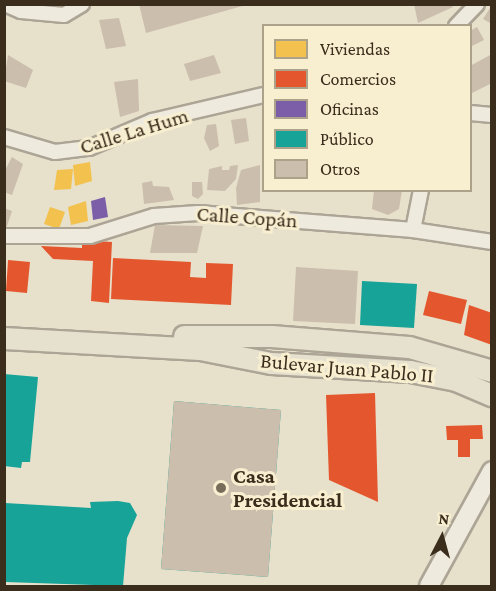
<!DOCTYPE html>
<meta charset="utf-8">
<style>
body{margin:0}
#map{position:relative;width:496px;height:591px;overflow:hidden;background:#e7e0cb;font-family:"Crimson Pro",serif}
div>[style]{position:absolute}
.homes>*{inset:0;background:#f2c14e}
.shops>*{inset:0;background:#e4572e}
.offices>*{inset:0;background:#7b5ea7}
.public>*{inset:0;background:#17a398}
.building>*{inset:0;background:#cbbeac}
.roads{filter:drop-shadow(2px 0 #aca495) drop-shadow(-2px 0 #aca495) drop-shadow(0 2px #aca495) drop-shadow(0 -2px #aca495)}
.street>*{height:14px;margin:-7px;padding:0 7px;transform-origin:7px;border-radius:7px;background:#eeeade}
.secondary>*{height:18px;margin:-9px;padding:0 9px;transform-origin:9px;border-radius:9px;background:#eeeade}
.primary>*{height:21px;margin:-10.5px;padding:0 10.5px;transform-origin:10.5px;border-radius:10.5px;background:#e6e0cf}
.dots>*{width:16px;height:16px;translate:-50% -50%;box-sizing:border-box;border:3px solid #f8efd1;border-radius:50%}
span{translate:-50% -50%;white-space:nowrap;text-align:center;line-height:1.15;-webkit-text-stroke:6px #f8efd1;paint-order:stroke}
.street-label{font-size:21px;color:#3b2d1c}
.poi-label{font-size:21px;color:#3b2d1c;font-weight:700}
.left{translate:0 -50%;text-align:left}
.frame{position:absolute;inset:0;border:6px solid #3b2d1c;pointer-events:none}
.legend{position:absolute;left:262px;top:24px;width:210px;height:168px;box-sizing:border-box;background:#f8efd1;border:2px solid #aca189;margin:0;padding:8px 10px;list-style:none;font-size:18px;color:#3b2d1c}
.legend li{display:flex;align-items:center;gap:12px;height:30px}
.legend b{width:30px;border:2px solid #aca189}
.north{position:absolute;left:412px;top:507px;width:60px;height:60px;-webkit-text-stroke:4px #f8efd1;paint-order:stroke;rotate:6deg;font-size:16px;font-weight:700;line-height:24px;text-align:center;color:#3b2d1c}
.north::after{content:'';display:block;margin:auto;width:21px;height:27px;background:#3b2d1c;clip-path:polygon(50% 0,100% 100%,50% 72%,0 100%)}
</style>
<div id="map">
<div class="homes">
<div style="clip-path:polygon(90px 162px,92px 181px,75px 186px,73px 165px)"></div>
<div style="clip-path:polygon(73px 169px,71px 189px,54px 190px,57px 170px)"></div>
<div style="clip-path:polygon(86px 201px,88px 221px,71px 225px,68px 207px)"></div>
<div style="clip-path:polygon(50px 207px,65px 212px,59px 229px,44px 224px)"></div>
</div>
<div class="shops">
<div style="clip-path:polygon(82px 240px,112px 242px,109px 303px,91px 301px,93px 261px,53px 259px,41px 246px,82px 248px)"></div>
<div style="clip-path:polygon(113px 258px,191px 262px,190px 277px,206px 278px,206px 263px,233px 264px,231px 305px,111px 299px)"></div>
<div style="clip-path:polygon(8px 260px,30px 262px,27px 293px,6px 291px)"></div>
<div style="clip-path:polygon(429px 291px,467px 300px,461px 324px,423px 315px)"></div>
<div style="clip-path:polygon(469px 305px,492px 313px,492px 345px,464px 335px)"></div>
<div style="clip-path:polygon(375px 393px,378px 502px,329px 480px,326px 395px)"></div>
<div style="clip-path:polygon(482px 425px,483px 439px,470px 439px,470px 457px,458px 457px,458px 440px,447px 440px,446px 426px)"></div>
</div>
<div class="offices">
<div style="clip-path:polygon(105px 197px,108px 217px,93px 220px,91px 201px)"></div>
</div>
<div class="public">
<div style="clip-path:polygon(362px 281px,417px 284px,414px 328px,360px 325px)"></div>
<div style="clip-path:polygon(4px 374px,38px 377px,30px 462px,22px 462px,21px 468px,4px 466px)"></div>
<div style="clip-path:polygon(evenodd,174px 401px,281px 410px,268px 577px,161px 569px,174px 401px,208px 438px,241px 440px,239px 469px,206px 467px,208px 438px,174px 401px,202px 507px,236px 510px,233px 543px,199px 540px,202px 507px)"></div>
<div style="clip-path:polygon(118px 501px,130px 503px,137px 515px,127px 538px,123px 586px,5px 582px,5px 503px,91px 508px,90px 502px)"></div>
</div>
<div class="building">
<div style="clip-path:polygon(139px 4px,246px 4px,246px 5px,146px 33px)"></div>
<div style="clip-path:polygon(414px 4px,452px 4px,453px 7px,418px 23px)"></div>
<div style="clip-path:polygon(492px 5px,492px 24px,483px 19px)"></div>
<div style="clip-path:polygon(119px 18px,126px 46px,106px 49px,99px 20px)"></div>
<div style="clip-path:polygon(477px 27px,484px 40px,470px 47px,470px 31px)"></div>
<div style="clip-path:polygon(492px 54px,492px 83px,470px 94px,470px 66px)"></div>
<div style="clip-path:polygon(8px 55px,33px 70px,26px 88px,4px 81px)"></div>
<div style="clip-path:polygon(214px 55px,221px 73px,190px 81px,184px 64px)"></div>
<div style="clip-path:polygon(138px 79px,139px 111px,120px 117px,114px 82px)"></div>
<div style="clip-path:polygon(246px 118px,249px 141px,235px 144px,231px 120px)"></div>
<div style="clip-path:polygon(216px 124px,219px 146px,210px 151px,204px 138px,207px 125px)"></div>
<div style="clip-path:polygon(12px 157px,23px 164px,12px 195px,4px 192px,4px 172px)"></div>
<div style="clip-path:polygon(238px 165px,236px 179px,225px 191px,207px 190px,209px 169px,222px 166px,222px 170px,229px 170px,230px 166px)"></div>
<div style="clip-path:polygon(260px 165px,260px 202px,237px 205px,236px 188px,241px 170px)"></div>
<div style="clip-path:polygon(152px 181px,153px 186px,169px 187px,174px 200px,144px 204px,142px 183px)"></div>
<div style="clip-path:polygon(192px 182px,202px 182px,203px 194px,198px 199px,192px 196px)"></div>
<div style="clip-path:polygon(374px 190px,402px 190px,399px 209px,388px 215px,372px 209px)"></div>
<div style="clip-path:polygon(4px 208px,12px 211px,5px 232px,4px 232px)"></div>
<div style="clip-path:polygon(155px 225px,203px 226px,197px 253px,150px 253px)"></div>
<div style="clip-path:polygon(296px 267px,358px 271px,355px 324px,293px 321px)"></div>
<div style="clip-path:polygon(174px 401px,281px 410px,268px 577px,161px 569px)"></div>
</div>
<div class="roads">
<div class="street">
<div style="left:5px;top:4px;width:17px;rotate:24deg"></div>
<div style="left:21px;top:11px;width:43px;rotate:5.3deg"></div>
<div style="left:64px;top:15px;width:21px;rotate:-31deg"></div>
<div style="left:456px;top:26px;width:30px;rotate:-46deg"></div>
<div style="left:470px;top:113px;width:22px;rotate:5deg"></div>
<div style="left:4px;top:137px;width:53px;rotate:16.4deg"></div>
<div style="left:55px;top:152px;width:34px;rotate:-7deg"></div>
<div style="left:89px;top:148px;width:69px;rotate:-23.2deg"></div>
<div style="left:152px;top:121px;width:115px;rotate:-13.1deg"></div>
<div style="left:413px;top:230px;width:41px;rotate:-78.7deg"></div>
<div style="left:4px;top:236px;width:86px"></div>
<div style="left:90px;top:236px;width:67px;rotate:-17.4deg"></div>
<div style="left:154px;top:216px;width:44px;rotate:-3.9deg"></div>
<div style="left:198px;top:213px;width:216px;rotate:4.5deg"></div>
<div style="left:413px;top:230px;width:80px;rotate:8.6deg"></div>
</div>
<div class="secondary">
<div style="left:429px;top:586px;width:131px;rotate:-61.3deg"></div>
</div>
<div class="primary">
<div style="left:184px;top:336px;width:87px"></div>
<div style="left:271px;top:336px;width:138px;rotate:4.6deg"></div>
<div style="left:409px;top:347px;width:86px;rotate:16.1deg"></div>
<div style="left:4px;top:338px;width:196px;rotate:3.2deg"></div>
<div style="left:200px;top:349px;width:72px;rotate:11.2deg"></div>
<div style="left:271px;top:363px;width:139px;rotate:3.3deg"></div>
<div style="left:410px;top:371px;width:47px;rotate:11.1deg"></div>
<div style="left:456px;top:380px;width:39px;rotate:23deg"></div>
</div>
</div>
<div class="dots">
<div style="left:221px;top:488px;background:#776c59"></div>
</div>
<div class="street-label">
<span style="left:134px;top:131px;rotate:-17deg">Calle La Hum</span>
<span style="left:247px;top:217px;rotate:4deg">Calle Copán</span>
<span style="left:347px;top:368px;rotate:5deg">Bulevar Juan Pablo II</span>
</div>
<div class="poi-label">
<span class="left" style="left:233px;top:488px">Casa<br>Presidencial</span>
</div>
<div class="frame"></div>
<ul class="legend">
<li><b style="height:16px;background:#f2c14e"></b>Viviendas</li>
<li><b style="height:16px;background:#e4572e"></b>Comercios</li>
<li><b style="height:16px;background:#7b5ea7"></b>Oficinas</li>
<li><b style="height:16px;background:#17a398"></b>Público</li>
<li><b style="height:16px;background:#cbbeac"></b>Otros</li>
</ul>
<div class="north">N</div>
</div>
